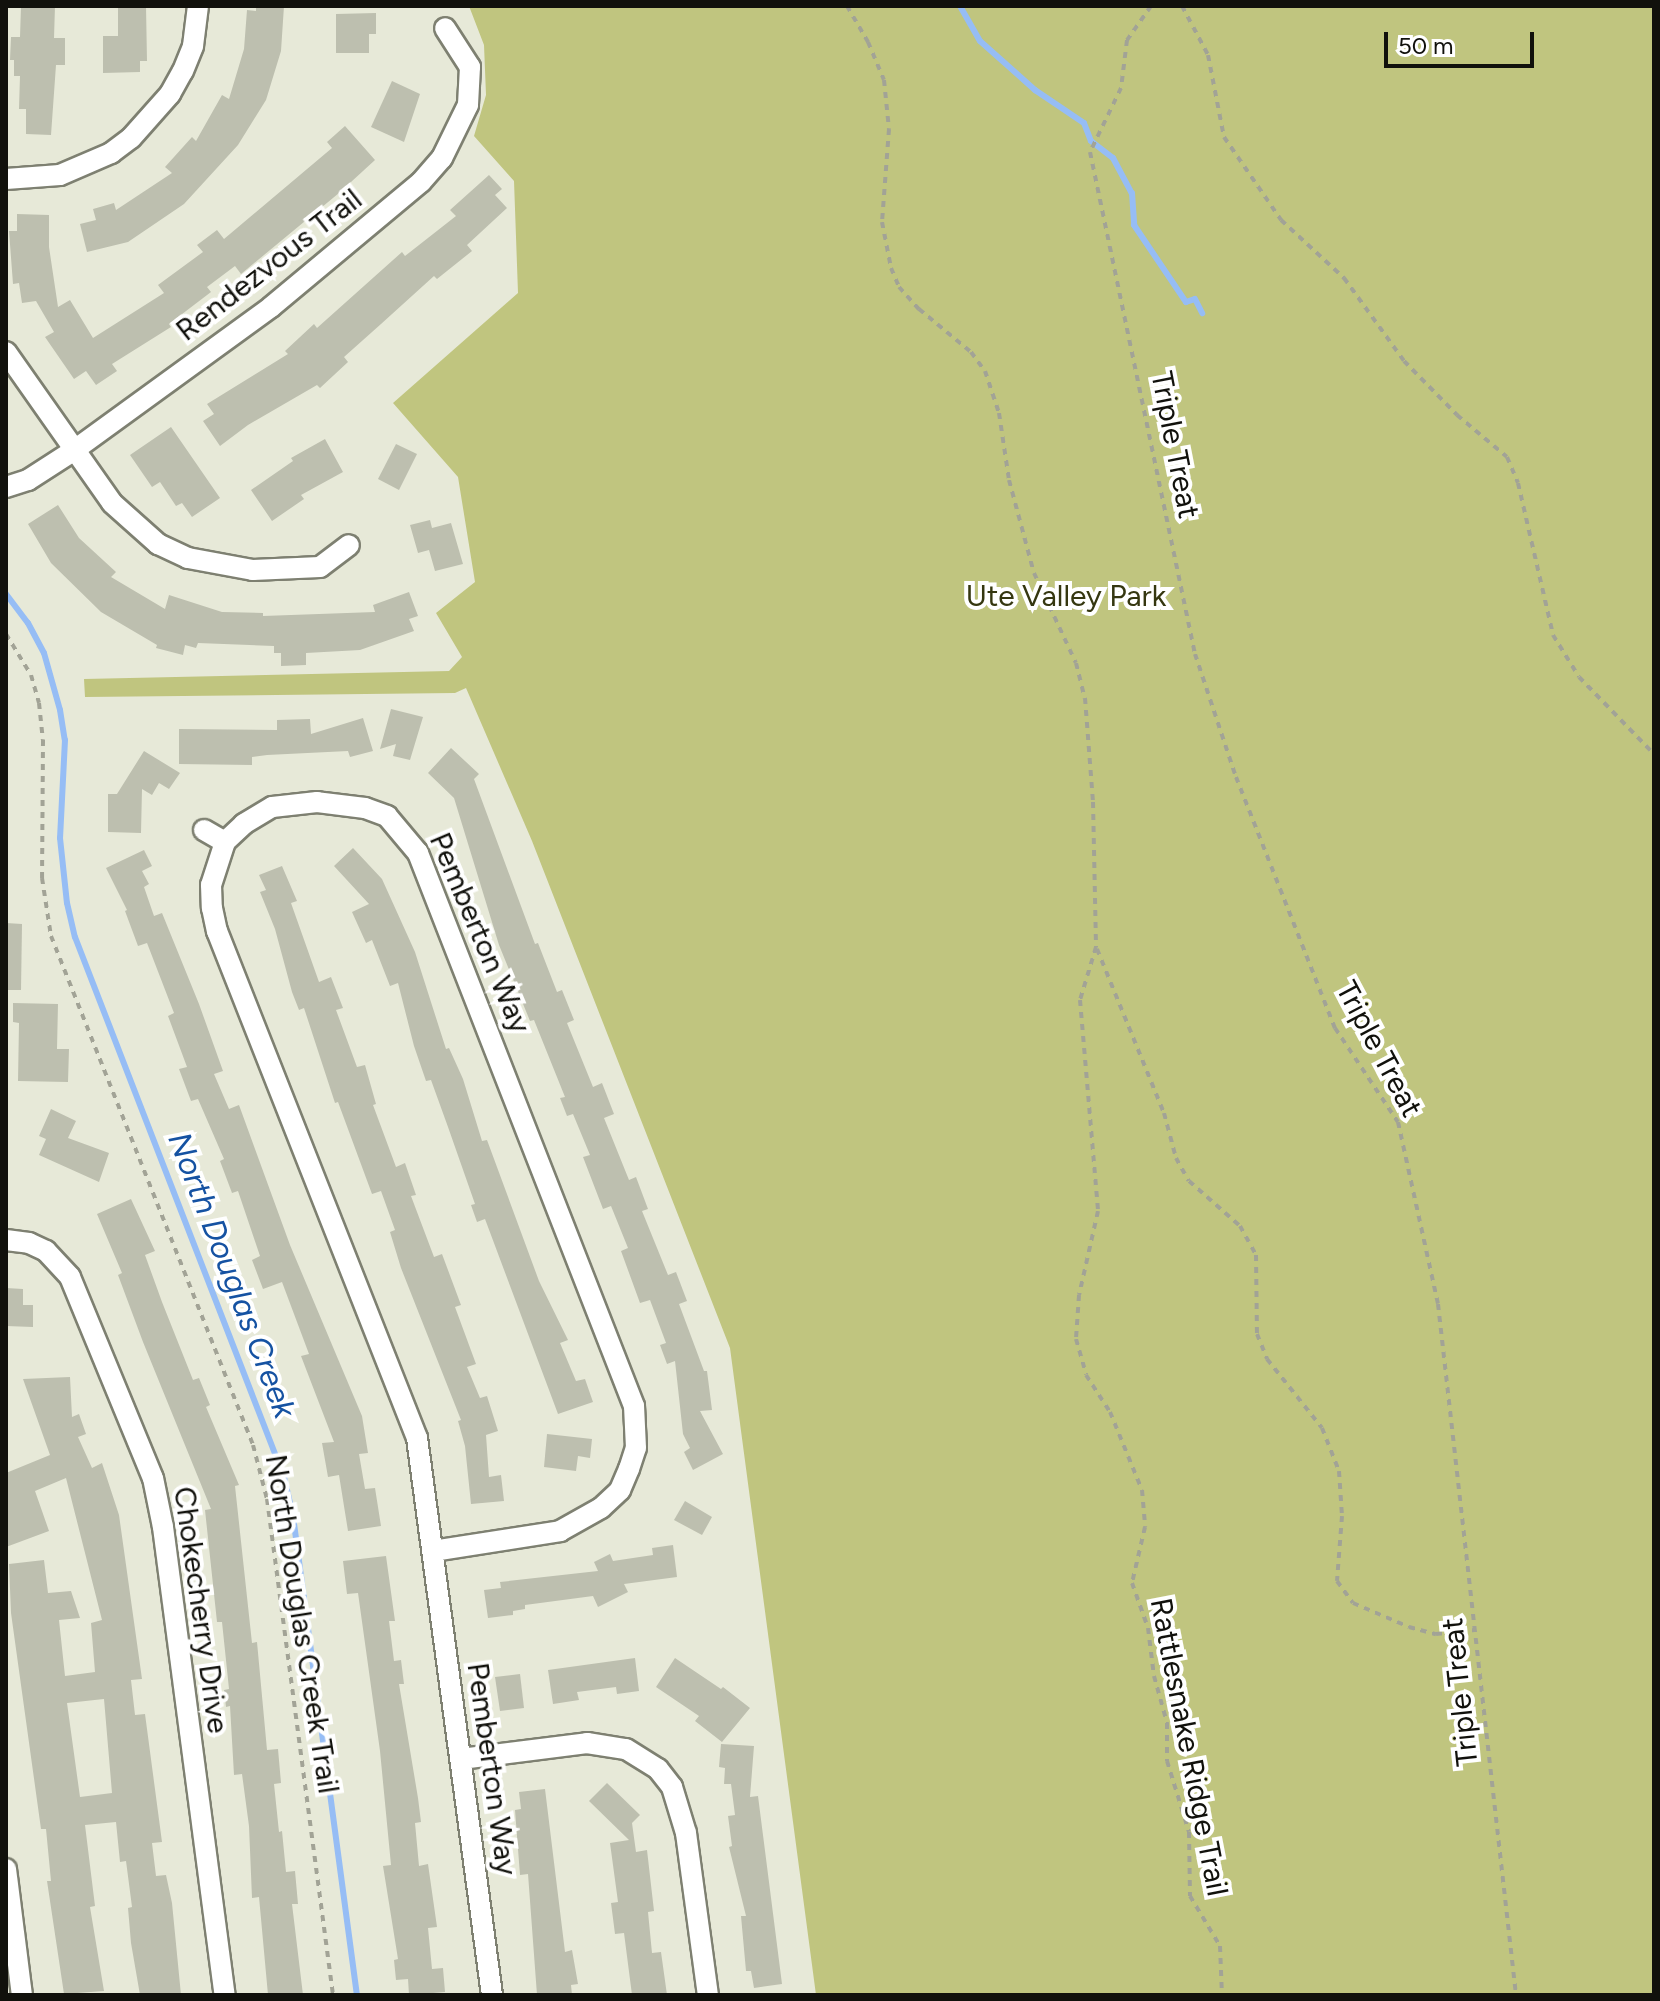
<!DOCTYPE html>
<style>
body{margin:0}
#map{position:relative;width:1660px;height:2001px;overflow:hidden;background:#e7e9d8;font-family:Figtree,sans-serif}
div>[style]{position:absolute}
.green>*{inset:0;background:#c0c57f}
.stream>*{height:6px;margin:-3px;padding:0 3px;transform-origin:3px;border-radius:3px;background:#96bdf5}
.building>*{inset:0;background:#bdbfaf}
.path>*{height:4px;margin-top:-2px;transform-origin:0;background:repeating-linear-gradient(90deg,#a2a396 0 6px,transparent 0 12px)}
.roads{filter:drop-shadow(2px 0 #7e8071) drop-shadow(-2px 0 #7e8071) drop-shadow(0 2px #7e8071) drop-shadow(0 -2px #7e8071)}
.street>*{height:20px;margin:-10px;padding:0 10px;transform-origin:10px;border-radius:10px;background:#fff}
span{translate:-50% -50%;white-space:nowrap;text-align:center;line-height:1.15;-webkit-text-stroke:8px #fff;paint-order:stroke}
.street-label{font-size:30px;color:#11110c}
.park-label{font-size:30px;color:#353710}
.water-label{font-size:32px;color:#1552a2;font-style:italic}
.frame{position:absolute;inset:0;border:8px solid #11110c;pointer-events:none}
.scale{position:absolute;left:1384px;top:32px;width:150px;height:36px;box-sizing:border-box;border:4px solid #11110c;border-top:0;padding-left:10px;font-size:24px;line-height:28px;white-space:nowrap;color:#11110c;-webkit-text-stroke:6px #fff;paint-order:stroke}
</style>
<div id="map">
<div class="green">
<div style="clip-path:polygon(469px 6px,1654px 6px,1654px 1995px,816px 1995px,730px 1348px,532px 841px,466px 688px,455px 693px,85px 697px,84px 679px,449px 671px,462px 657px,436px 613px,475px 582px,458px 477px,393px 403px,518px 293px,514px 181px,474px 136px,486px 95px,484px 45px)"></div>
</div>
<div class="stream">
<div style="left:960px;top:6px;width:40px;rotate:60.3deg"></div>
<div style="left:980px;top:41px;width:74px;rotate:41.7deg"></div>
<div style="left:1035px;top:90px;width:59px;rotate:34deg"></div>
<div style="left:1084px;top:123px;width:19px;rotate:69deg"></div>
<div style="left:1091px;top:141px;width:28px;rotate:38deg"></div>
<div style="left:1113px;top:158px;width:40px;rotate:62deg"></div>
<div style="left:1132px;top:193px;width:32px;rotate:86deg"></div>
<div style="left:1134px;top:225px;width:93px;rotate:56deg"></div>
<div style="left:1186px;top:302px;width:9px;rotate:-18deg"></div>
<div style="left:1195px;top:299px;width:16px;rotate:63deg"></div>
<div style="left:6px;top:594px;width:36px;rotate:53deg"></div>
<div style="left:28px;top:623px;width:34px;rotate:62deg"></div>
<div style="left:44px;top:653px;width:59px;rotate:74.3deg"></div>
<div style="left:60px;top:710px;width:30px;rotate:81deg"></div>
<div style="left:65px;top:740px;width:98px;rotate:92.9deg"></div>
<div style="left:60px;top:838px;width:65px;rotate:83.9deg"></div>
<div style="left:67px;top:903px;width:35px;rotate:77deg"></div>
<div style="left:75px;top:937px;width:579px;rotate:68.84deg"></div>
<div style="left:284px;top:1477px;width:40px;rotate:77deg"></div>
<div style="left:293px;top:1516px;width:483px;rotate:82.4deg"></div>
</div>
<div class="building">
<div style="clip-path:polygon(21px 6px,55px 6px,54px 38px,65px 38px,65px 65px,56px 65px,51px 135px,26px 134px,26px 109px,19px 109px,20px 76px,14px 76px,14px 60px,10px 60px,11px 37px,20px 37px)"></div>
<div style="clip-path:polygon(118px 6px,146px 6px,147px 61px,140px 61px,140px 72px,103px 73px,103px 36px,118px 36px)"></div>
<div style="clip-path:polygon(256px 6px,284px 6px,281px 51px,266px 100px,238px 145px,184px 204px,128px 242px,87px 252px,80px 224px,96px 220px,93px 209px,114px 203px,116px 210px,172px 173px,165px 167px,192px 137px,196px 141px,222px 95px,229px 99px,244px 49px,247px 10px,256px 11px)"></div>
<div style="clip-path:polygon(376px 13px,376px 34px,369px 34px,369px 53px,336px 53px,336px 14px)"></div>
<div style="clip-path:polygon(392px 81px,420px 94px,404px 142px,371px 127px)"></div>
<div style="clip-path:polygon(345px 126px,375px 160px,339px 193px,241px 274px,235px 266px,207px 287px,211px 292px,169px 324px,171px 327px,112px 364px,117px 371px,96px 385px,86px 371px,74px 379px,45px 337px,54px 332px,36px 301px,22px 303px,19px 283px,13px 284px,9px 231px,17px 231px,17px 214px,49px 215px,49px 247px,58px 307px,70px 300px,93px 338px,164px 293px,158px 285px,203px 252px,197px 245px,217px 230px,224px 239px,332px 148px,327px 142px)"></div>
<div style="clip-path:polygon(489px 175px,502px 189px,495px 195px,507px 208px,467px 245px,472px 251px,437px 279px,434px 276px,381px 324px,344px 357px,348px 362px,320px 388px,317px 385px,248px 425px,220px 446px,203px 421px,214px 414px,207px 404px,288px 354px,285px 351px,314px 324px,317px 328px,402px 252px,405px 256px,456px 216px,450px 210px)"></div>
<div style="clip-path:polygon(171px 427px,220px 498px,192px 517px,182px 503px,176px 506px,160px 482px,152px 487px,130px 455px)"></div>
<div style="clip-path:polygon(325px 439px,343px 472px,301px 495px,304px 499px,272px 521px,251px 490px,293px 461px,291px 458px)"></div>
<div style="clip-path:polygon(396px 444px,417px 454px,399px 490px,378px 479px)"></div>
<div style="clip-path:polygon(58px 505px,79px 538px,116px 572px,111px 577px,165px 609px,169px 595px,222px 612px,263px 613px,263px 616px,375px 612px,373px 605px,409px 592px,418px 616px,409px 619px,414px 631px,360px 650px,306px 653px,306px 665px,281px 666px,281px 653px,274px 653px,274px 646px,198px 643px,196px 648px,185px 645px,183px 655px,156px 648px,157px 645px,101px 612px,51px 563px,28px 524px)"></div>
<div style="clip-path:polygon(430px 520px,432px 528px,451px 523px,463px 564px,435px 571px,429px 550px,418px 553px,410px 525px)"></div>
<div style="clip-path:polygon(391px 709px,423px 717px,410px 760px,393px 756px,396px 744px,380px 749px)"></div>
<div style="clip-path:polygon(363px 718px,373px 751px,350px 757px,348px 751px,267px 755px,252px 757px,252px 765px,179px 764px,179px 729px,277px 730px,277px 720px,310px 719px,311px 734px)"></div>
<div style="clip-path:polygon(451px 748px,479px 774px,474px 779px,535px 944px,538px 943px,557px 992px,562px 990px,574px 1020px,567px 1023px,593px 1087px,602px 1083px,614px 1114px,604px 1118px,629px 1180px,636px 1177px,648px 1209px,642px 1211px,668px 1275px,676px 1272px,687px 1301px,679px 1304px,704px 1371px,707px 1371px,712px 1410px,700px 1411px,723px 1454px,693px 1470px,684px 1452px,690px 1448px,683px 1434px,675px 1361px,667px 1364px,660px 1345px,666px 1343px,650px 1300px,640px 1303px,621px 1251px,628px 1248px,611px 1206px,603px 1209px,583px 1157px,590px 1155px,573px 1114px,567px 1116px,560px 1098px,565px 1097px,534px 1020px,530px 1021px,499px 945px,454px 798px,428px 773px)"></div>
<div style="clip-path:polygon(144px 751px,180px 773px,169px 789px,159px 783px,152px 795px,142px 789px,141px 833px,108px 832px,108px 794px,117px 794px)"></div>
<div style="clip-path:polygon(353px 848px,382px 879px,415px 952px,446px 1049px,449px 1048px,463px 1079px,482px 1141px,487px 1140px,539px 1281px,568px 1340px,560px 1343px,576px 1381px,585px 1379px,593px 1402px,558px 1414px,485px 1219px,477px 1222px,471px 1205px,475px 1204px,448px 1127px,431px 1080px,426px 1081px,414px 1046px,398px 983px,390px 986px,372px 940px,366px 943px,352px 912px,369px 904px,334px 866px)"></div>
<div style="clip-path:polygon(144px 850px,152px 866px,142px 871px,149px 884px,144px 887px,154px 916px,162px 913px,199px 1004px,223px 1071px,214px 1074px,229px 1109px,239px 1105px,290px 1245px,362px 1416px,368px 1453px,359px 1454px,365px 1489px,375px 1488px,381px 1526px,348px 1531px,339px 1475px,328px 1477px,322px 1443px,334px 1442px,301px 1356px,309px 1354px,282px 1282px,263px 1289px,252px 1260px,260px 1256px,238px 1191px,232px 1193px,220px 1161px,224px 1159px,198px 1099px,191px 1101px,179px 1069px,187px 1067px,168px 1016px,174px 1013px,147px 943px,138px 946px,125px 911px,127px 910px,106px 868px)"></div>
<div style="clip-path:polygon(282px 866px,297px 901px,291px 903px,319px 982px,331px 977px,343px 1008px,336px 1010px,357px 1067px,365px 1065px,376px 1104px,373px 1105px,396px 1167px,405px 1163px,416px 1195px,411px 1196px,434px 1257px,442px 1254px,461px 1305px,455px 1307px,476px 1364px,467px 1367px,480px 1398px,487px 1396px,498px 1431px,486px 1435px,489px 1477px,501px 1475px,504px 1501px,471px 1504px,465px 1446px,458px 1421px,461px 1420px,401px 1268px,390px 1232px,395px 1230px,381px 1191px,372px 1194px,338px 1102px,335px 1103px,304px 1008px,299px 1010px,292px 992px,275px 929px,260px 892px,266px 890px,259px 875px)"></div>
<div style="clip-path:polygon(6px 923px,22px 924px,21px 990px,6px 990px)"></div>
<div style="clip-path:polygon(13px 1003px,58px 1004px,57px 1049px,69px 1049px,68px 1082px,18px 1081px,19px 1023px,13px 1022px)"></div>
<div style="clip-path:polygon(51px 1109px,76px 1121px,68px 1138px,109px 1153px,99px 1182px,39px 1155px,46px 1139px,39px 1136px)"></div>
<div style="clip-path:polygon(131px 1199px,155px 1251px,145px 1255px,162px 1302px,193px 1380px,199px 1378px,210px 1405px,206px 1407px,239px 1485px,235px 1486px,252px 1643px,257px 1642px,267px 1750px,278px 1749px,281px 1783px,274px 1784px,279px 1832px,282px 1831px,286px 1872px,295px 1871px,298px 1904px,292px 1904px,303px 1995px,268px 1995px,259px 1897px,252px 1898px,249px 1826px,242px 1774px,234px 1775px,230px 1706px,226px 1707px,224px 1690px,229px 1689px,222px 1622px,217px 1622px,205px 1510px,211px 1509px,143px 1342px,118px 1275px,122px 1273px,97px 1214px)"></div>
<div style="clip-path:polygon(6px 1288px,23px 1289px,23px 1305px,33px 1305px,33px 1327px,6px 1326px)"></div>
<div style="clip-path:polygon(evenodd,70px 1377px,72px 1417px,79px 1414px,86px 1434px,78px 1437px,92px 1468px,102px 1463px,119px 1515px,142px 1679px,131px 1680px,135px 1715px,145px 1714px,162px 1842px,152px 1843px,156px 1876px,166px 1875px,172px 1903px,181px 1995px,140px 1995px,131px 1943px,128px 1908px,132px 1907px,126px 1861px,120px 1862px,116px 1822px,85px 1825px,95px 1906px,90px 1907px,104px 1991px,64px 1994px,47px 1881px,51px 1881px,46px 1829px,41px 1829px,11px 1613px,9px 1564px,44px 1560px,48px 1593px,71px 1591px,80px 1618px,59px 1620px,65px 1676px,95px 1672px,91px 1623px,102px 1620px,66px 1478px,35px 1491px,49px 1531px,6px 1547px,6px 1473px,50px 1455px,23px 1379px,70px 1377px,104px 1699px,112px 1793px,80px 1797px,67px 1703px,104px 1699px)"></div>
<div style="clip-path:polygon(547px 1434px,592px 1439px,590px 1458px,578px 1456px,576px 1471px,544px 1467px)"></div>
<div style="clip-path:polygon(685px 1501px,712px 1517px,702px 1535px,674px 1520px)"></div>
<div style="clip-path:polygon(673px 1545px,677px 1577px,624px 1584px,628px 1592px,598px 1607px,593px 1596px,525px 1605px,525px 1609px,513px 1611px,513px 1615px,488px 1618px,484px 1590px,501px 1588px,500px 1582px,598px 1571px,594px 1562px,610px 1554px,613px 1561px,653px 1555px,652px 1548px)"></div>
<div style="clip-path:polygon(386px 1556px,395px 1621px,389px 1621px,394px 1661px,401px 1660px,404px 1684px,399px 1684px,418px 1798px,421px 1822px,415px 1823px,419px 1866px,428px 1864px,437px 1927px,428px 1928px,432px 1969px,443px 1968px,445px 1992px,409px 1995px,408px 1979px,396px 1980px,394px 1960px,398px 1959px,383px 1866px,391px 1865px,380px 1751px,358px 1593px,347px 1594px,343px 1561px)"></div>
<div style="clip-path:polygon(635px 1658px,639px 1691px,617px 1694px,616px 1687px,577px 1692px,579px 1700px,553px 1704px,548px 1670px)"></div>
<div style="clip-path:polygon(675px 1658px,721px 1689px,723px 1687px,750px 1708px,722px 1742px,695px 1721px,699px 1716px,656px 1687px)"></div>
<div style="clip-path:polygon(520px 1674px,524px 1708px,500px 1711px,495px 1677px)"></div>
<div style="clip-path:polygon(721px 1744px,754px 1746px,750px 1797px,758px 1796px,782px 1984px,754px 1988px,751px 1971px,746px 1971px,741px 1916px,746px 1916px,729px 1847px,732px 1846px,728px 1816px,735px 1815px,731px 1784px,724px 1784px,725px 1768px,719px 1767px)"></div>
<div style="clip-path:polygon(607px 1783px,640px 1815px,632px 1823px,636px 1852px,647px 1850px,654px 1911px,648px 1912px,652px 1953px,661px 1952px,667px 1995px,632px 1995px,624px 1933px,615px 1934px,611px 1903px,618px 1902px,610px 1843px,629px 1840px,589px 1801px)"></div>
<div style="clip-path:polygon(545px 1789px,565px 1952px,572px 1950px,578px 1984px,571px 1985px,572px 1995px,537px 1995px,528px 1874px,520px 1875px,515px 1810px,521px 1809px,519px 1792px)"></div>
</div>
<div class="path">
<div style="left:847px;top:6px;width:42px;rotate:59.7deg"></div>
<div style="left:868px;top:42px;width:41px;rotate:67.2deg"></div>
<div style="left:884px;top:80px;width:49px;rotate:84.2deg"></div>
<div style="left:889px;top:129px;width:93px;rotate:94.3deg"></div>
<div style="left:882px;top:222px;width:47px;rotate:78.9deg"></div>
<div style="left:891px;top:268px;width:21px;rotate:67deg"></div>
<div style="left:899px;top:287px;width:30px;rotate:48deg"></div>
<div style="left:919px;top:309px;width:67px;rotate:39.6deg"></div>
<div style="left:971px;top:352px;width:24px;rotate:54deg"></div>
<div style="left:985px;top:371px;width:44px;rotate:71.6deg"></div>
<div style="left:999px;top:413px;width:68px;rotate:81.5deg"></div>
<div style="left:1009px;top:480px;width:96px;rotate:75deg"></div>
<div style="left:1034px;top:573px;width:99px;rotate:65deg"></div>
<div style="left:1076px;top:663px;width:36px;rotate:76deg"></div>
<div style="left:1085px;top:698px;width:104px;rotate:85.6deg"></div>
<div style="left:1093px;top:802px;width:145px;rotate:88.8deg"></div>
<div style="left:1096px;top:947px;width:55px;rotate:106.8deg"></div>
<div style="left:1080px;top:1000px;width:212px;rotate:85.1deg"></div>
<div style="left:1098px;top:1211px;width:86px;rotate:102.7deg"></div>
<div style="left:1079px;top:1295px;width:44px;rotate:93.9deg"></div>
<div style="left:1076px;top:1339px;width:37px;rotate:74deg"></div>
<div style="left:1086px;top:1375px;width:44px;rotate:57deg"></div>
<div style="left:1110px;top:1412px;width:84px;rotate:67.7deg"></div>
<div style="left:1142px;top:1490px;width:37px;rotate:85deg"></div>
<div style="left:1145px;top:1527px;width:57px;rotate:103.1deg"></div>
<div style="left:1132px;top:1583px;width:48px;rotate:70.4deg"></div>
<div style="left:1148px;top:1628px;width:48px;rotate:82.9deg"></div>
<div style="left:1154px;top:1676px;width:49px;rotate:74.5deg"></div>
<div style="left:1167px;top:1723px;width:38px;rotate:90deg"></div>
<div style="left:1167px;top:1761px;width:74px;rotate:72.8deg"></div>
<div style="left:1189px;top:1832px;width:64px;rotate:89.1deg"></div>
<div style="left:1190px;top:1896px;width:58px;rotate:59deg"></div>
<div style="left:1220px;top:1946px;width:49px;rotate:87.7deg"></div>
<div style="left:1151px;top:6px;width:42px;rotate:125.2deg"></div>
<div style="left:1127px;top:40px;width:48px;rotate:97.1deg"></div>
<div style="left:1121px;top:88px;width:71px;rotate:115.8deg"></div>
<div style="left:1090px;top:152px;width:513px;rotate:78.19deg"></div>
<div style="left:1195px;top:654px;width:130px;rotate:71.6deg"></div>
<div style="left:1236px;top:777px;width:270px;rotate:68.5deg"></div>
<div style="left:1335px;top:1028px;width:113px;rotate:56.2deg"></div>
<div style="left:1398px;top:1122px;width:186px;rotate:77.6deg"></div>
<div style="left:1438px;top:1304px;width:695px;rotate:83.56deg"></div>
<div style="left:1182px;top:6px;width:55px;rotate:62deg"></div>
<div style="left:1208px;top:55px;width:84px;rotate:79deg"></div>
<div style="left:1224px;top:137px;width:101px;rotate:55.5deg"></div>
<div style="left:1281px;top:220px;width:86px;rotate:42.6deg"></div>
<div style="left:1344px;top:278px;width:102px;rotate:54.1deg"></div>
<div style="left:1404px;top:361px;width:76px;rotate:45.5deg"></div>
<div style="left:1457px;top:415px;width:65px;rotate:40deg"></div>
<div style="left:1507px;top:457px;width:28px;rotate:67deg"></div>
<div style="left:1518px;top:483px;width:156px;rotate:77deg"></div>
<div style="left:1553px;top:635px;width:49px;rotate:58.2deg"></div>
<div style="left:1579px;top:677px;width:107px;rotate:45.8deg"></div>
<div style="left:6px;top:634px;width:48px;rotate:58.6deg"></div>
<div style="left:31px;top:675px;width:29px;rotate:74deg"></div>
<div style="left:39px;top:703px;width:37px;rotate:84deg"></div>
<div style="left:43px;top:740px;width:138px;rotate:90.4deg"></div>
<div style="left:42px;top:878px;width:59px;rotate:81.2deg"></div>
<div style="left:51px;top:936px;width:548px;rotate:68.35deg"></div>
<div style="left:253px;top:1445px;width:56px;rotate:75.5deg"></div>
<div style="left:267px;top:1499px;width:500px;rotate:82.42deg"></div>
<div style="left:1097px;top:949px;width:177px;rotate:67.8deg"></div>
<div style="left:1164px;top:1113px;width:47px;rotate:75.1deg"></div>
<div style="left:1176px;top:1158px;width:26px;rotate:61deg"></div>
<div style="left:1189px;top:1181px;width:68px;rotate:41.4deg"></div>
<div style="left:1240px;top:1226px;width:33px;rotate:61deg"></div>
<div style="left:1256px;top:1255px;width:79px;rotate:89.3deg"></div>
<div style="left:1257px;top:1334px;width:27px;rotate:68deg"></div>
<div style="left:1267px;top:1359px;width:88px;rotate:51.4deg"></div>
<div style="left:1322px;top:1428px;width:46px;rotate:68.4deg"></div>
<div style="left:1339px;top:1471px;width:45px;rotate:86.2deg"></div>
<div style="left:1342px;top:1516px;width:65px;rotate:94.4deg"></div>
<div style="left:1337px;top:1581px;width:27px;rotate:54deg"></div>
<div style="left:1353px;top:1603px;width:61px;rotate:23.2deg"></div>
<div style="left:1409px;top:1627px;width:28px;rotate:15deg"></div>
<div style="left:1436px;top:1634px;width:39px;rotate:-6deg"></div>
</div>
<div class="roads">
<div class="street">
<div style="left:6px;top:179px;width:54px;rotate:-4.2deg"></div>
<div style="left:60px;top:175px;width:56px;rotate:-23.3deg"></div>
<div style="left:111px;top:153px;width:25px;rotate:-37deg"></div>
<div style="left:131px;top:138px;width:59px;rotate:-48.4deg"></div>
<div style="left:170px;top:94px;width:26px;rotate:-61deg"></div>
<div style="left:183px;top:71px;width:27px;rotate:-68deg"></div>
<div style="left:193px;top:46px;width:40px;rotate:-82.9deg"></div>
<div style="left:6px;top:352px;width:184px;rotate:54.9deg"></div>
<div style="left:112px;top:503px;width:62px;rotate:41.7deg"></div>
<div style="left:158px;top:544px;width:33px;rotate:25deg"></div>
<div style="left:188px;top:558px;width:66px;rotate:10.5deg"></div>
<div style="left:253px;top:570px;width:67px;rotate:-2.6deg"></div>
<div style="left:320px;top:567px;width:36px;rotate:-37deg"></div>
<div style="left:6px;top:487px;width:23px;rotate:-18deg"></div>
<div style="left:28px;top:480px;width:54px;rotate:-32.8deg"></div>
<div style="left:73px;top:451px;width:245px;rotate:-36deg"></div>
<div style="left:271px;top:307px;width:195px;rotate:-39.8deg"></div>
<div style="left:421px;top:182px;width:32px;rotate:-49deg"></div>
<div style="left:442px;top:158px;width:59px;rotate:-63.9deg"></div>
<div style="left:468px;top:105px;width:38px;rotate:-87deg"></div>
<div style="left:470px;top:67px;width:46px;rotate:-122.7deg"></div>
<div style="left:204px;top:830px;width:24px;rotate:30deg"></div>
<div style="left:6px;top:1240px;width:23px;rotate:7deg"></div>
<div style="left:29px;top:1243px;width:19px;rotate:25deg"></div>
<div style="left:46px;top:1251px;width:35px;rotate:47deg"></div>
<div style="left:70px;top:1277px;width:217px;rotate:67.6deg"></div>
<div style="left:153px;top:1478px;width:50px;rotate:78.5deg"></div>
<div style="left:163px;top:1527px;width:472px;rotate:82.5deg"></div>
<div style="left:433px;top:1551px;width:129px;rotate:-8.9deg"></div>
<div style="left:560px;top:1531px;width:47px;rotate:-29.3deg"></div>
<div style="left:601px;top:1508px;width:26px;rotate:-43deg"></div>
<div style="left:620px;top:1490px;width:23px;rotate:-67deg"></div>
<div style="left:629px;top:1469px;width:22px;rotate:-72deg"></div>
<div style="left:636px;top:1448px;width:42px;rotate:-92.7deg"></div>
<div style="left:634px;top:1406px;width:594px;rotate:-111.34deg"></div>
<div style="left:418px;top:853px;width:48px;rotate:-130deg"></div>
<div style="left:387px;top:816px;width:23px;rotate:-160deg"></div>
<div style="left:365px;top:808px;width:48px;rotate:-172.9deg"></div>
<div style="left:317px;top:802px;width:45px;rotate:173.7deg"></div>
<div style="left:272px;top:807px;width:33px;rotate:149deg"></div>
<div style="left:244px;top:824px;width:26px;rotate:137deg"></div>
<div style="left:225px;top:842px;width:45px;rotate:108deg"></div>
<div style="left:211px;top:885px;width:23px;rotate:88deg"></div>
<div style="left:212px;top:908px;width:24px;rotate:78deg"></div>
<div style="left:217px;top:931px;width:545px;rotate:68.47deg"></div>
<div style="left:417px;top:1438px;width:562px;rotate:82.33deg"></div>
<div style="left:461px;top:1759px;width:127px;rotate:-7.2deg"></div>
<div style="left:587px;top:1743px;width:39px;rotate:9deg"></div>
<div style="left:626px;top:1749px;width:38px;rotate:32deg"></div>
<div style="left:658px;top:1769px;width:23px;rotate:52deg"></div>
<div style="left:672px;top:1787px;width:48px;rotate:73.1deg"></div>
<div style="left:686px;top:1833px;width:163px;rotate:82.3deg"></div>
<div style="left:6px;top:1869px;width:127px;rotate:82.8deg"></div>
</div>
</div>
<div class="street-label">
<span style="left:269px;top:265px;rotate:-38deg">Rendezvous Trail</span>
<span style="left:1175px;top:445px;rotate:79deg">Triple Treat</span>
<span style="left:480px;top:933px;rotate:67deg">Pemberton Way</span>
<span style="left:1379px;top:1049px;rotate:62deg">Triple Treat</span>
<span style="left:201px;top:1610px;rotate:82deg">Chokecherry Drive</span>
<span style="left:302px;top:1624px;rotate:81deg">North Douglas Creek Trail</span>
<span style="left:1460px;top:1692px;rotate:-96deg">Triple Treat</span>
<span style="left:1189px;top:1747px;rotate:79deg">Rattlesnake Ridge Trail</span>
<span style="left:492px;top:1769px;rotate:82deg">Pemberton Way</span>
</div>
<div class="park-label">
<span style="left:1066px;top:596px">Ute Valley Park</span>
</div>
<div class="water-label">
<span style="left:232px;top:1275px;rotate:69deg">North Douglas Creek</span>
</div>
<div class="frame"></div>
<div class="scale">50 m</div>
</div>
